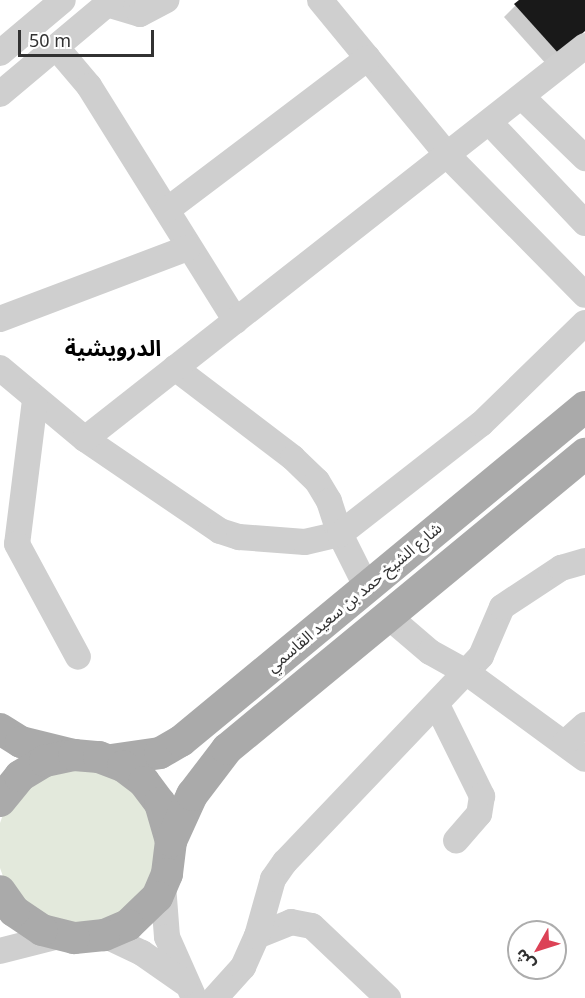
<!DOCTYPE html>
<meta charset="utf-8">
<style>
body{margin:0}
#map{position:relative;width:585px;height:998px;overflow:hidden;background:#fff;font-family:"Noto Sans","Noto Sans Arabic",sans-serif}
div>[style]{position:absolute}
.green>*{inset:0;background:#e3e9dc}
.shadow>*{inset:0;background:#0003}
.building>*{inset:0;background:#191919}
.minor>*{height:26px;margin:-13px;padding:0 13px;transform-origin:13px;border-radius:13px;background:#cfcfcf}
.major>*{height:32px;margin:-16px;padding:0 16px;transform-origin:16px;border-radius:16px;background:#aaa}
span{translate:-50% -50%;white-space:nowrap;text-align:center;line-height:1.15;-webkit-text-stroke:6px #fff;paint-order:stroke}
.street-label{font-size:16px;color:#323232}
.district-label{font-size:22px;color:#000;font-weight:700}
.north{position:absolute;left:507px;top:920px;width:60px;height:60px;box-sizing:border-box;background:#fff;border:2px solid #adadad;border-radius:50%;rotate:231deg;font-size:16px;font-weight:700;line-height:24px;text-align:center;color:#323232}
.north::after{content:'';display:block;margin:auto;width:21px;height:27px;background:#dc4256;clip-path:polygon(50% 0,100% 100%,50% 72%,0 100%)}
.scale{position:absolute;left:18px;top:30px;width:136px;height:27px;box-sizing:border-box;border:3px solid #323232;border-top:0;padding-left:8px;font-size:18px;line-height:21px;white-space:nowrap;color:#323232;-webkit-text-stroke:4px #fff;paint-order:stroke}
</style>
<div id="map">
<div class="green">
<div style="clip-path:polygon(51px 768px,113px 771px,155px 816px,155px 878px,113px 921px,51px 924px,5px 882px,0 868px,0 823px,5px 809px)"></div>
</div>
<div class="shadow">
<div style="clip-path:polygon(521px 0,585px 0,585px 30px,547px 65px,504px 17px)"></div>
</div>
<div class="building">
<div style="clip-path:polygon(519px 0,585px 0,585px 31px,559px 54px,514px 4px)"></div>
</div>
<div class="minor">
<div style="left:320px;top:0;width:202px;rotate:50.6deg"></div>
<div style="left:448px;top:156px;width:195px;rotate:45.4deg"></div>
<div style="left:107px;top:4px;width:34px;rotate:17deg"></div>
<div style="left:140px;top:14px;width:30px;rotate:-28deg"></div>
<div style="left:56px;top:47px;width:51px;rotate:49.8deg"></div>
<div style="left:89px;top:86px;width:277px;rotate:58deg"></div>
<div style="left:0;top:53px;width:82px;rotate:-40.1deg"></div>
<div style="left:0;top:94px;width:146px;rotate:-40deg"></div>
<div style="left:522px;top:97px;width:88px;rotate:44.1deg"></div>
<div style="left:490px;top:123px;width:138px;rotate:46.5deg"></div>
<div style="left:167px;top:210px;width:252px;rotate:-37.1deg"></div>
<div style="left:0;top:319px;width:201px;rotate:-20.7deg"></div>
<div style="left:0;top:368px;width:111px;rotate:39.9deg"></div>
<div style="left:85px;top:439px;width:163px;rotate:34.3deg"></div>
<div style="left:220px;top:531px;width:20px;rotate:18deg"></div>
<div style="left:239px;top:537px;width:66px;rotate:4.3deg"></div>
<div style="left:305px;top:542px;width:36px;rotate:-13deg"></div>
<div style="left:340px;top:534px;width:58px;rotate:63.4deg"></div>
<div style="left:175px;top:368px;width:148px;rotate:37.3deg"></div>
<div style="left:293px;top:458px;width:33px;rotate:44deg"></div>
<div style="left:317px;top:481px;width:23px;rotate:59deg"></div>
<div style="left:329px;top:501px;width:35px;rotate:72deg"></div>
<div style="left:340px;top:534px;width:179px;rotate:-38deg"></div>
<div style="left:481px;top:424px;width:145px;rotate:-44.2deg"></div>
<div style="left:35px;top:400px;width:145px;rotate:97.1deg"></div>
<div style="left:17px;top:544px;width:128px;rotate:61.6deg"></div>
<div style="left:85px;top:439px;width:636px;rotate:-38.17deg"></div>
<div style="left:389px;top:617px;width:54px;rotate:40.5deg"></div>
<div style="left:430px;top:652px;width:41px;rotate:29.1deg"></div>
<div style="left:466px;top:672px;width:147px;rotate:36.2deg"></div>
<div style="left:437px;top:705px;width:102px;rotate:63.7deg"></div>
<div style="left:482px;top:796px;width:18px;rotate:99deg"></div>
<div style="left:479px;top:814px;width:35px;rotate:131deg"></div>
<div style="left:565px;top:743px;width:27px;rotate:-42deg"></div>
<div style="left:163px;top:885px;width:52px;rotate:85.6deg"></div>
<div style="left:167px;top:937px;width:67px;rotate:66.1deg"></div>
<div style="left:104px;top:935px;width:42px;rotate:25.3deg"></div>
<div style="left:142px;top:953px;width:52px;rotate:34.9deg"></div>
<div style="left:257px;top:936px;width:37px;rotate:-22deg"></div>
<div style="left:291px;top:922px;width:21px;rotate:11deg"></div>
<div style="left:312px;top:926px;width:105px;rotate:43.5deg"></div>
<div style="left:0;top:951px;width:61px;rotate:-14.3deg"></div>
<div style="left:215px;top:998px;width:42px;rotate:-47.9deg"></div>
<div style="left:243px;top:967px;width:34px;rotate:-66deg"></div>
<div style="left:257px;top:936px;width:59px;rotate:-74.3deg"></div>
<div style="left:273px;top:879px;width:21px;rotate:-55deg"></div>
<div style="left:285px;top:862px;width:284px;rotate:-46.4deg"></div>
<div style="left:481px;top:656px;width:53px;rotate:-66.8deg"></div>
<div style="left:502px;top:607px;width:71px;rotate:-33.5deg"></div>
<div style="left:561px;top:568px;width:25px;rotate:-16deg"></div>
</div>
<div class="major">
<div style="left:0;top:729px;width:25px;rotate:32deg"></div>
<div style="left:21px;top:742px;width:50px;rotate:13.8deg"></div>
<div style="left:111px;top:760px;width:49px;rotate:-8.1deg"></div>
<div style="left:160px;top:753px;width:24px;rotate:-30deg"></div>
<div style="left:181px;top:741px;width:524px;rotate:-39.58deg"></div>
<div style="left:0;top:801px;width:32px;rotate:-51deg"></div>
<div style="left:20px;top:776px;width:29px;rotate:-31deg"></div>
<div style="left:45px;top:761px;width:30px;rotate:-12deg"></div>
<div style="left:74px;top:755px;width:25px;rotate:5deg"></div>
<div style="left:99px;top:757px;width:26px;rotate:21deg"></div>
<div style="left:123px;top:766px;width:26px;rotate:37deg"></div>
<div style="left:144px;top:782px;width:26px;rotate:53deg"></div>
<div style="left:160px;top:803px;width:40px;rotate:74deg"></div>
<div style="left:171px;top:841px;width:33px;rotate:97deg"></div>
<div style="left:167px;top:874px;width:25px;rotate:113deg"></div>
<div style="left:157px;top:897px;width:40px;rotate:136deg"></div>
<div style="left:128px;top:925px;width:26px;rotate:157deg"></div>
<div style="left:104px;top:935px;width:30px;rotate:174deg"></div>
<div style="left:74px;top:938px;width:33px;rotate:-166deg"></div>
<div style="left:42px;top:930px;width:34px;rotate:-146deg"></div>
<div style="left:14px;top:911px;width:24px;rotate:-125deg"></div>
<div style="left:171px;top:841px;width:51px;rotate:-65.5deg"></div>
<div style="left:192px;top:795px;width:58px;rotate:-52.7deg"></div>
<div style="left:227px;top:749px;width:464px;rotate:-39.5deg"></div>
</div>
<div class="street-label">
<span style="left:354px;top:597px;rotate:-40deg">شارع الشيخ حمد بن سعيد القاسمي</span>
</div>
<div class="district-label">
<span style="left:113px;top:348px">الدرويشية</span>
</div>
<div class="north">ش</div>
<div class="scale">50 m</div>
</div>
